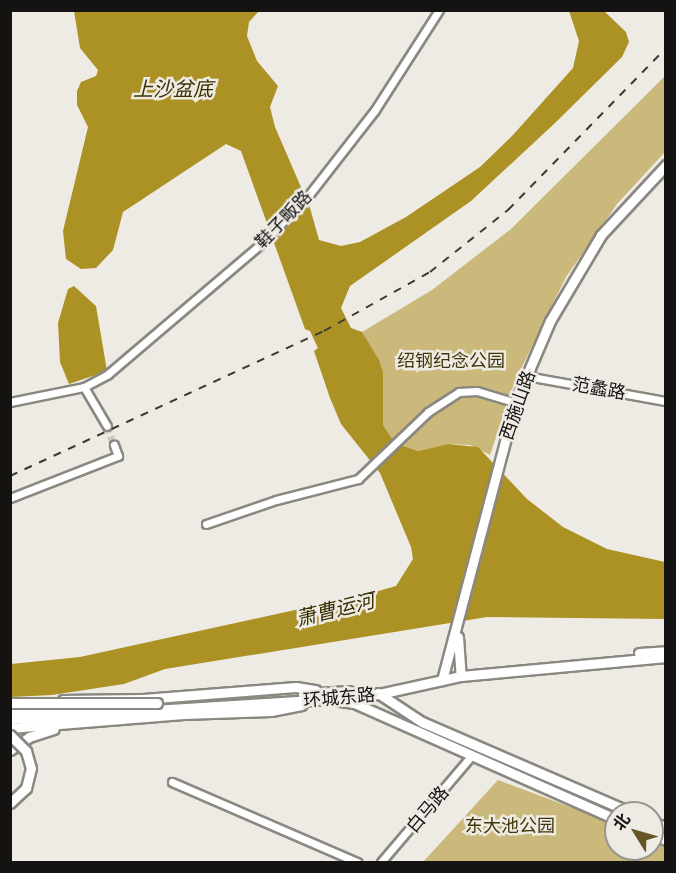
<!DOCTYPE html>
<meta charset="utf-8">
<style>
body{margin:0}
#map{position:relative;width:676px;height:873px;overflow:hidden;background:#edebe4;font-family:"Open Sans","Noto Sans SC",sans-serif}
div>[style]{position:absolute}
.green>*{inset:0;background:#cab97a}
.water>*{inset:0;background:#ac9124}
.minor-tunnel>*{height:7px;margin-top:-3.5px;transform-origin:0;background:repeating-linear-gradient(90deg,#cccbc4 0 7px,transparent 0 10.5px)}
.roads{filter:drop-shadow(2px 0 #8a8881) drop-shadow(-2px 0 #8a8881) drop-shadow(0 2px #8a8881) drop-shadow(0 -2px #8a8881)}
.minor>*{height:7px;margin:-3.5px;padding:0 3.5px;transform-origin:3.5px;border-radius:3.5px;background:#fff}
.major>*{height:9px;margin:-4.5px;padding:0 4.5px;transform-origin:4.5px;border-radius:4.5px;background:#fff}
.rail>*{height:2px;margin-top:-1px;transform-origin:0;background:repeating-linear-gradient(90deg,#3a3936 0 8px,transparent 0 16px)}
.bridges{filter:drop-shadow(2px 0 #8a8881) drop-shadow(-2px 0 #8a8881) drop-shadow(0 2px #8a8881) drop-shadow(0 -2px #8a8881)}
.major-bridge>*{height:9px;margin:-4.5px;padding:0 4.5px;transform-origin:4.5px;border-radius:4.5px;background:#fff}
span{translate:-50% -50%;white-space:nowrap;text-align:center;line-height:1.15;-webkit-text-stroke:5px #edebe4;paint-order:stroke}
.street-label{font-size:18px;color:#141311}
.park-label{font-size:18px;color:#42370a}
.water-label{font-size:20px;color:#3a2f01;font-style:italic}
.frame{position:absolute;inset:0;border:12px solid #141311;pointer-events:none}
.north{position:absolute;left:604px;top:801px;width:60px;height:60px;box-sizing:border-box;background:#edebe4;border:2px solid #969590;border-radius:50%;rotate:307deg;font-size:16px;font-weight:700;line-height:24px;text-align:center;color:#141311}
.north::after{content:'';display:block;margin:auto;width:21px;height:27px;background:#655724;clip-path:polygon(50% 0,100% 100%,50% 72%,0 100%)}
</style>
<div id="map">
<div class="green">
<div style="clip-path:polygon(665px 76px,665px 152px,617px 204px,566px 277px,515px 381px,490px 455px,470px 445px,448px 444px,418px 451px,395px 443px,383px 425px,383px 372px,362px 332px,432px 290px,511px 229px)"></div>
<div style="clip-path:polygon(498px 780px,616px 824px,616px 849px,652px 849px,652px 837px,665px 843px,665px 862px,423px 862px)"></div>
</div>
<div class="water">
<div style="clip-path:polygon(74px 11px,259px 11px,249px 22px,247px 36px,257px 61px,278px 86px,270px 107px,275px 127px,310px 208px,319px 240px,341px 246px,360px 242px,406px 217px,480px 167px,512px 136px,573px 68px,579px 41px,569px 11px,604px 11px,626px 32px,629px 42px,622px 57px,554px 124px,471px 201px,350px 286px,341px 308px,351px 328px,362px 332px,379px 360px,383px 372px,383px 425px,395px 443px,418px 451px,448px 444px,478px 447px,527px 499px,563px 527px,607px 549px,665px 562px,665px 619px,487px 617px,165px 669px,124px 684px,52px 695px,11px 697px,11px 664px,80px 657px,368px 594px,396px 586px,413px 559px,411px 547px,380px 473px,341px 424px,330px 398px,314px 351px,318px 348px,310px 331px,305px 329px,241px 151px,226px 144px,123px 212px,113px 250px,96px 268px,81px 269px,66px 259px,63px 231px,88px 127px,77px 105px,77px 91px,81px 82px,96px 76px,98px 70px,80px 48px)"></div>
<div style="clip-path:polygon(74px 286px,96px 306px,107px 371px,69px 384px,60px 362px,58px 323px,68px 289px)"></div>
</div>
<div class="minor-tunnel">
<div style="left:107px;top:426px;width:20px;rotate:70deg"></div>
</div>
<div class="roads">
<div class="minor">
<div style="left:532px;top:377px;width:136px;rotate:10.2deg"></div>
<div style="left:84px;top:387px;width:45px;rotate:59.5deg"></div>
<div style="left:10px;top:402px;width:76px;rotate:-11.5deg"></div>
<div style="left:84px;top:387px;width:27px;rotate:-28deg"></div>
<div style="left:108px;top:374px;width:202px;rotate:-40.4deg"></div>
<div style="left:262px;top:243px;width:66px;rotate:-45.6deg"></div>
<div style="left:308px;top:196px;width:109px;rotate:-52.1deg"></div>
<div style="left:375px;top:110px;width:119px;rotate:-57.4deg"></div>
<div style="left:10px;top:498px;width:116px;rotate:-21.3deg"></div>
<div style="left:118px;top:456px;width:12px;rotate:-110deg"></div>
<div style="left:206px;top:524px;width:74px;rotate:-18.9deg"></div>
<div style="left:276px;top:500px;width:85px;rotate:-14.4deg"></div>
<div style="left:358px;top:479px;width:97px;rotate:-43.7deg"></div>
<div style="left:428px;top:412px;width:37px;rotate:-33deg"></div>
<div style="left:459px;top:392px;width:18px;rotate:-3deg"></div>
<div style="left:477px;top:391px;width:45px;rotate:16.8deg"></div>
<div style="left:172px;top:782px;width:202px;rotate:23.4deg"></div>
<div style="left:381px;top:862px;width:140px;rotate:-49.6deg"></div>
</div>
<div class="major">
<div style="left:458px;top:637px;width:39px;rotate:86deg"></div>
<div style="left:639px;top:653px;width:27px;rotate:-4deg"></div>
<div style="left:442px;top:680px;width:286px;rotate:-75.2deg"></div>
<div style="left:515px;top:403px;width:89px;rotate:-66.9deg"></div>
<div style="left:550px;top:321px;width:100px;rotate:-59.3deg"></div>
<div style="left:601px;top:235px;width:96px;rotate:-47.1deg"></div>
<div style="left:378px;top:693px;width:53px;rotate:33.4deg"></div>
<div style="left:422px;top:722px;width:229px;rotate:23.4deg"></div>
<div style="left:303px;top:694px;width:46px;rotate:-3.7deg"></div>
<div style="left:63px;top:700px;width:80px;rotate:-0.7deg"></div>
<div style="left:143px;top:699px;width:153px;rotate:-4.5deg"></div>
<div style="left:296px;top:687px;width:20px;rotate:9deg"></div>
<div style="left:340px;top:701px;width:14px;rotate:8deg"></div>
<div style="left:354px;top:703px;width:287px;rotate:23.9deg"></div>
<div style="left:10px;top:711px;width:76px;rotate:-3deg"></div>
<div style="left:10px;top:719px;width:316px;rotate:-3.6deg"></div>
<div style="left:325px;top:699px;width:54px;rotate:-5.3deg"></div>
<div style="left:379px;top:694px;width:84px;rotate:-12.4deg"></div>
<div style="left:461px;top:676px;width:206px;rotate:-5.3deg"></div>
<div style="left:10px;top:728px;width:174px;rotate:-4.6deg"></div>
<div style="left:183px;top:714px;width:88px;rotate:-2deg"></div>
<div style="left:271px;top:711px;width:31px;rotate:-11deg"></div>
<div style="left:10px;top:750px;width:23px;rotate:-34deg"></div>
<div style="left:29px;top:737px;width:26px;rotate:-18deg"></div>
<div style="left:652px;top:822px;width:15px;rotate:20deg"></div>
<div style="left:652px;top:834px;width:15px;rotate:23deg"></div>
</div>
</div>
<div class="rail">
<div style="left:10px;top:476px;width:346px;rotate:-24.8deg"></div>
<div style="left:324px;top:331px;width:121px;rotate:-29.1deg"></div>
<div style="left:430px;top:272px;width:100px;rotate:-38.5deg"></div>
<div style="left:508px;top:210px;width:226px;rotate:-45.7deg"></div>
</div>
<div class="bridges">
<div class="major-bridge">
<div style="left:10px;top:703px;width:147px"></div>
<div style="left:10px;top:735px;width:23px;rotate:45deg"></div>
<div style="left:26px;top:751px;width:18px;rotate:74deg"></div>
<div style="left:31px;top:768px;width:21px;rotate:104deg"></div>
<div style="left:26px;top:788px;width:22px;rotate:137deg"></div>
</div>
</div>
<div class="street-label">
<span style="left:283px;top:219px;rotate:-46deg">鞋子畈路</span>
<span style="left:599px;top:388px;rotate:10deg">范蠡路</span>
<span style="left:517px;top:405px;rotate:-71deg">西施山路</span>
<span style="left:339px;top:697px;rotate:-5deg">环城东路</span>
<span style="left:427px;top:809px;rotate:-50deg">白马路</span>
</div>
<div class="park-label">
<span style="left:451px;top:360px">绍钢纪念公园</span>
<span style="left:510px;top:825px">东大池公园</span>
</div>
<div class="water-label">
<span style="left:173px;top:88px">上沙盆底</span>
<span style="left:335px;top:609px;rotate:-14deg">萧曹运河</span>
</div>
<div class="frame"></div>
<div class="north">北</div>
</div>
